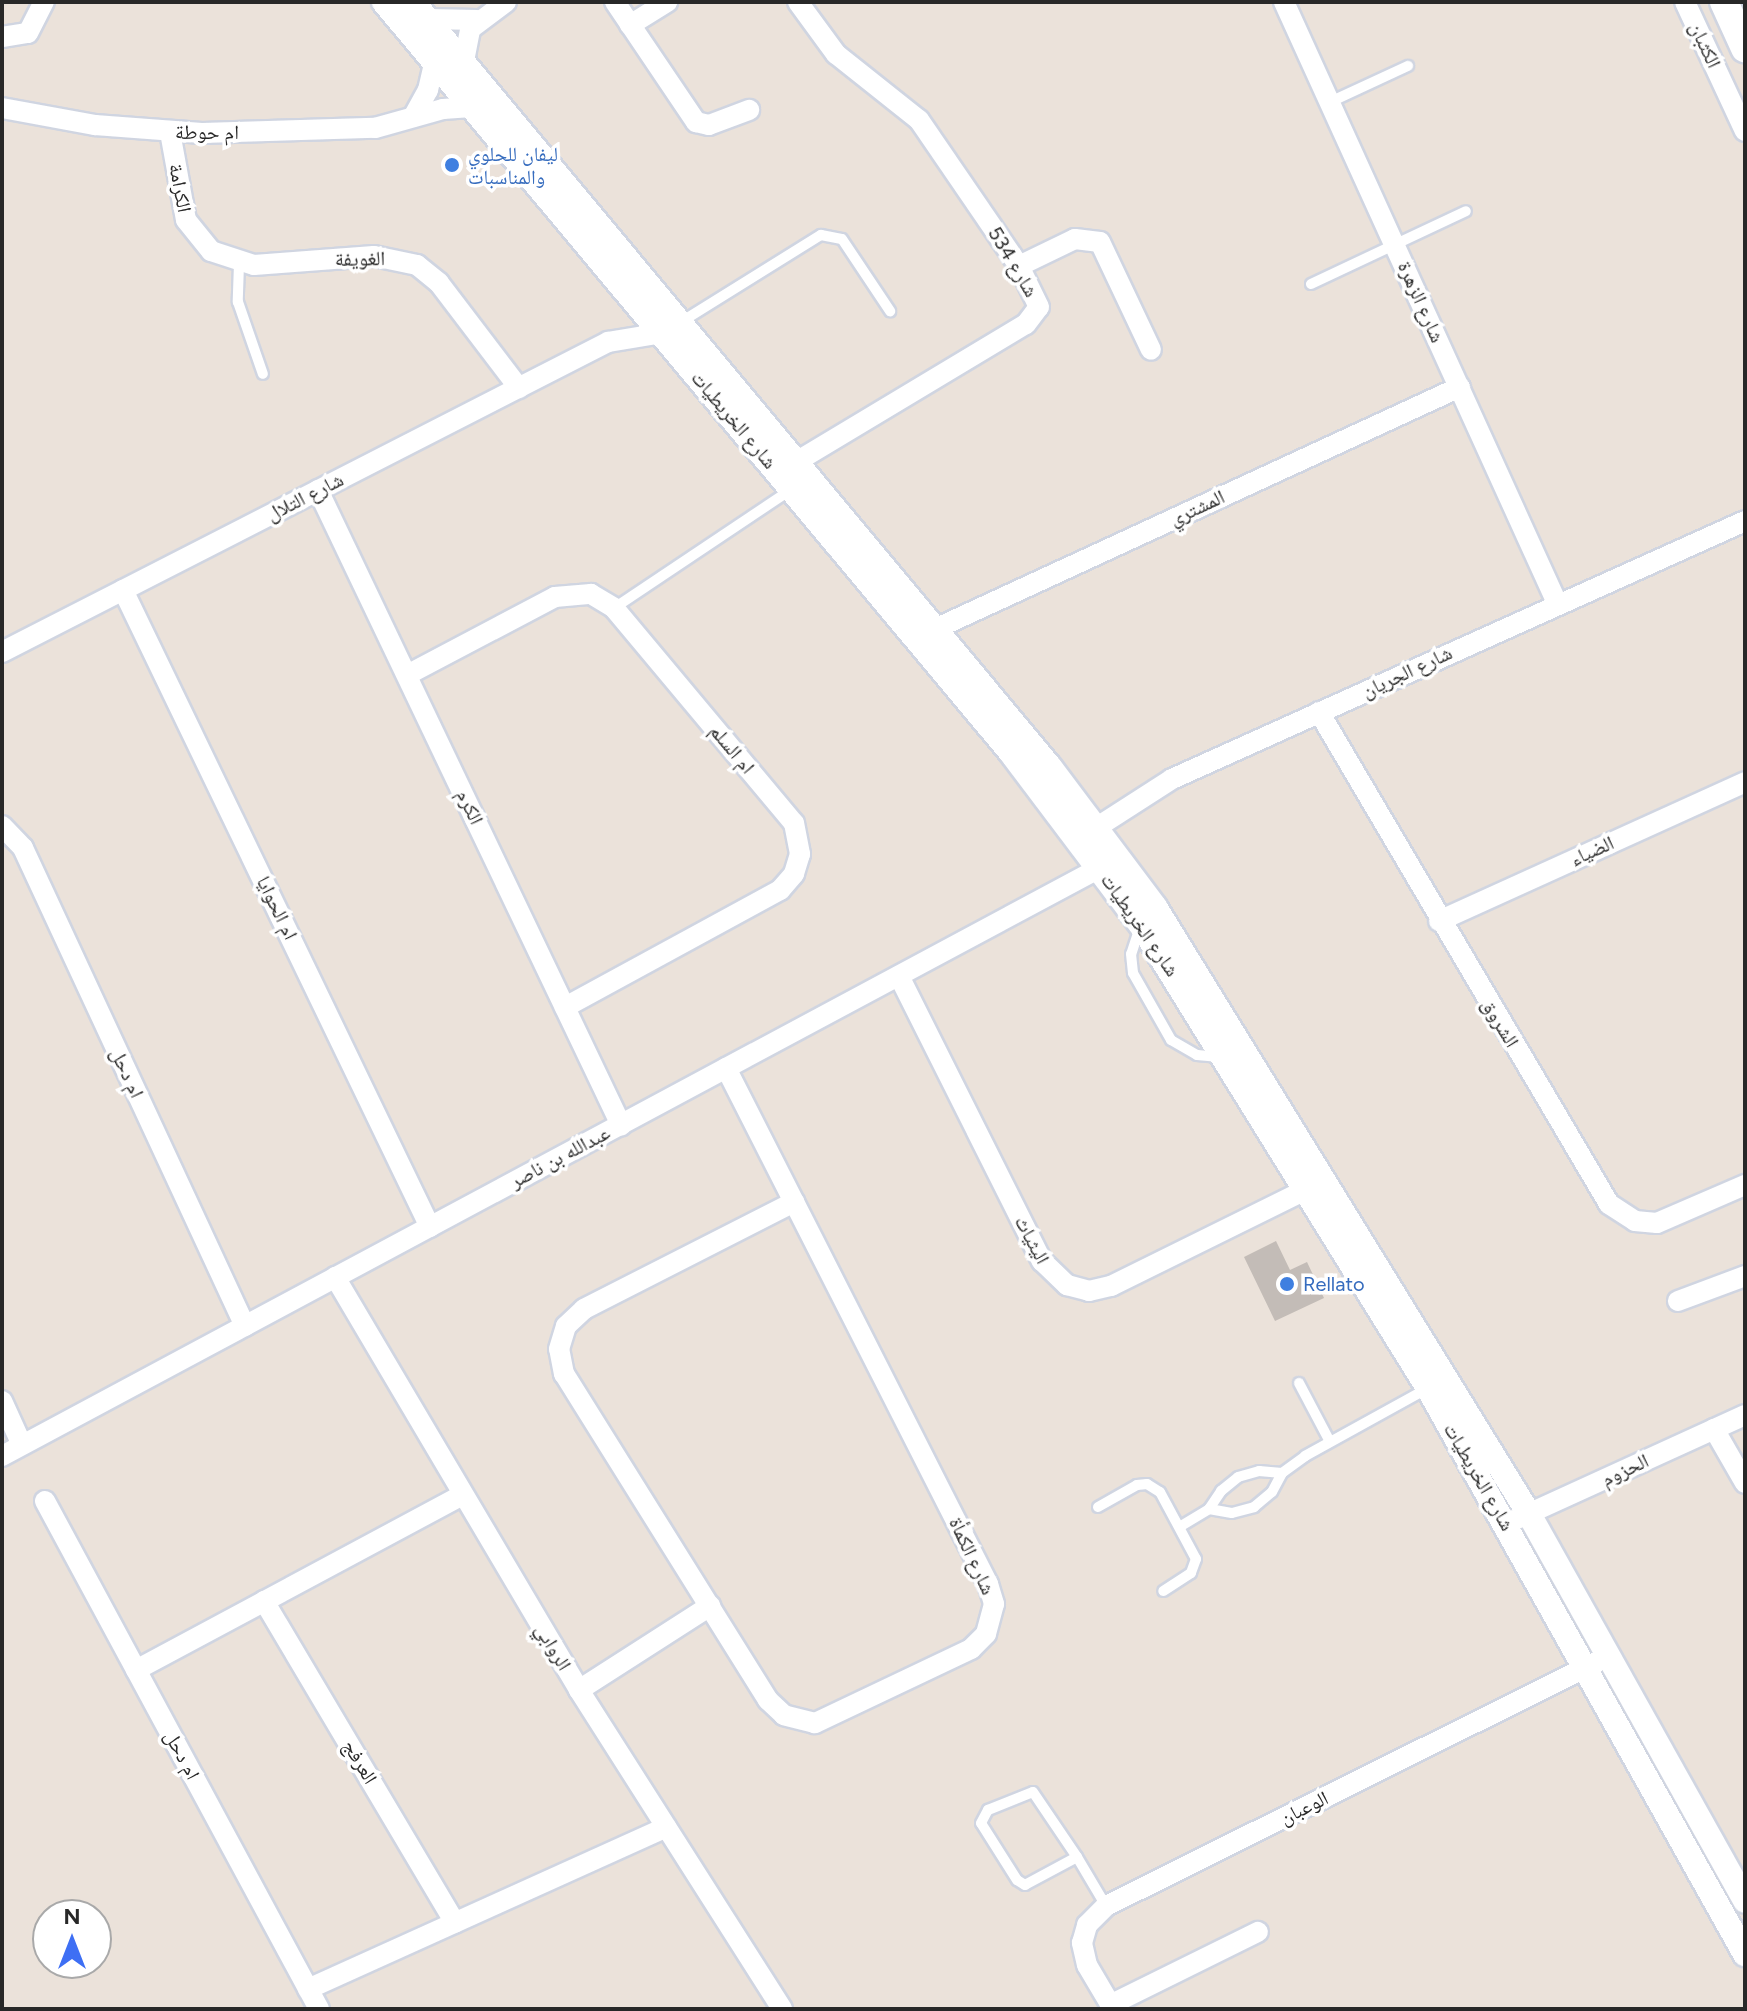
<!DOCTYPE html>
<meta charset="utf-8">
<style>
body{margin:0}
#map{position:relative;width:1747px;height:2011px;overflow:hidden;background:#ebe2da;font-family:Figtree,"Noto Naskh Arabic",sans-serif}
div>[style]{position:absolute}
.building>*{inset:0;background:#c3bcb7}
.roads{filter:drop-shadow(2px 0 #d0d5e1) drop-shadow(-2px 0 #d0d5e1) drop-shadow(0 2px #d0d5e1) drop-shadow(0 -2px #d0d5e1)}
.service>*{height:10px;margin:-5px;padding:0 5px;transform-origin:5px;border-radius:5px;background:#fff}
.minor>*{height:20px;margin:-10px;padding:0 10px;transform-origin:10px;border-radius:10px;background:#fff}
.tertiary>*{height:24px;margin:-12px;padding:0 12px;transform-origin:12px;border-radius:12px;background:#fff}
.secondary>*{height:28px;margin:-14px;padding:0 14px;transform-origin:14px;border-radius:14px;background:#fff}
.dots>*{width:22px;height:22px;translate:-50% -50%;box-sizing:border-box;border:4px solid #fff;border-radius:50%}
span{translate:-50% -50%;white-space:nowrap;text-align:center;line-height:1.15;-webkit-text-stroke:7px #fff;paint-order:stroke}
.street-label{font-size:20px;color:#282828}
.shop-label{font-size:20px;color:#366cbe}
.left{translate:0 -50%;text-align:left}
.frame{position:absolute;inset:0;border:4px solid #282828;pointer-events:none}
.north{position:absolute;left:32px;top:1899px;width:80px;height:80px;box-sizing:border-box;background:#fff;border:2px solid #a9a9a9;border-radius:50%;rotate:0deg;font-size:22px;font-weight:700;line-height:32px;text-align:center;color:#282828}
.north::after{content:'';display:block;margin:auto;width:28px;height:36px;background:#3e6ff4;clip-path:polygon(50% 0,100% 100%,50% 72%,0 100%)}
</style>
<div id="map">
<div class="building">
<div style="clip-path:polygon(1276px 1241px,1290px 1270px,1307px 1262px,1324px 1298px,1275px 1321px,1244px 1257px)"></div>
</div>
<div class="roads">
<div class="service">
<div style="left:1330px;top:102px;width:86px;rotate:-24.8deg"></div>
<div style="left:239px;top:264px;width:38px;rotate:92deg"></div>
<div style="left:238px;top:302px;width:76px;rotate:70.9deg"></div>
<div style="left:1311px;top:284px;width:171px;rotate:-25.2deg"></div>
<div style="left:681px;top:322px;width:165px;rotate:-31.9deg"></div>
<div style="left:821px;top:235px;width:21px;rotate:11deg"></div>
<div style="left:842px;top:239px;width:87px;rotate:56.3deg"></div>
<div style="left:614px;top:608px;width:212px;rotate:-33.8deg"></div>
<div style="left:1140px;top:927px;width:28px;rotate:108deg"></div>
<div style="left:1131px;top:954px;width:19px;rotate:84deg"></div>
<div style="left:1133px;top:973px;width:77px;rotate:60.4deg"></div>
<div style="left:1171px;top:1040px;width:30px;rotate:30deg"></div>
<div style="left:1197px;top:1055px;width:25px;rotate:5deg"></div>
<div style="left:1299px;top:1383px;width:64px;rotate:62.2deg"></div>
<div style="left:1098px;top:1507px;width:45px;rotate:-29.4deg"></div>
<div style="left:1137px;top:1485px;width:10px;rotate:-6deg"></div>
<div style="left:1147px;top:1484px;width:15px;rotate:32deg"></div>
<div style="left:1160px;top:1492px;width:76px;rotate:61.8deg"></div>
<div style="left:1196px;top:1559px;width:15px;rotate:110deg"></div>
<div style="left:1191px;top:1573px;width:33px;rotate:147deg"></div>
<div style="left:1209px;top:1509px;width:23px;rotate:10deg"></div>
<div style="left:1232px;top:1513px;width:23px;rotate:-15deg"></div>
<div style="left:1254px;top:1507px;width:23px;rotate:-40deg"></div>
<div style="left:1272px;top:1492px;width:21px;rotate:-62deg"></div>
<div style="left:1282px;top:1473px;width:29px;rotate:-36deg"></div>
<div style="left:1305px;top:1456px;width:141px;rotate:-28.9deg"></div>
<div style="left:1181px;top:1526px;width:33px;rotate:-31deg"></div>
<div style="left:1209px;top:1509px;width:22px;rotate:-56deg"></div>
<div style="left:1221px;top:1491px;width:22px;rotate:-39deg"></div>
<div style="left:1238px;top:1477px;width:22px;rotate:-16deg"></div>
<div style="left:1259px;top:1471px;width:23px;rotate:5deg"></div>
<div style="left:1033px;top:1792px;width:78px;rotate:55.9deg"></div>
<div style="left:1077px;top:1857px;width:59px;rotate:151.7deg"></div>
<div style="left:1025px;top:1885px;width:9px;rotate:-148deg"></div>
<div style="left:1017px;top:1880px;width:67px;rotate:-122.3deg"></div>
<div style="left:981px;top:1823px;width:15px;rotate:-62deg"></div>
<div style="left:988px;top:1810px;width:48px;rotate:-21.8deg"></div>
<div style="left:1077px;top:1857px;width:57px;rotate:59.4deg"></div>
</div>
<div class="minor">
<div style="left:615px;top:2px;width:145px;rotate:56deg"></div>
<div style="left:696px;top:122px;width:13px;rotate:13deg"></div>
<div style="left:709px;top:125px;width:43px;rotate:-20.6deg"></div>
<div style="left:1284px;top:2px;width:660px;rotate:65.57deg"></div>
<div style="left:1685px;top:2px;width:142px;rotate:65.1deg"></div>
<div style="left:428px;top:19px;width:49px;rotate:1.2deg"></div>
<div style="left:630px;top:25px;width:44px;rotate:-31.9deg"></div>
<div style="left:2px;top:37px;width:26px;rotate:-9deg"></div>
<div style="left:28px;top:33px;width:35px;rotate:-63deg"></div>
<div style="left:464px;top:61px;width:33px;rotate:-79deg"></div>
<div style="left:470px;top:29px;width:45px;rotate:-36.9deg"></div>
<div style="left:2px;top:108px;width:95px;rotate:10.4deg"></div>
<div style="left:95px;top:125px;width:107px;rotate:4.3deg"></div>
<div style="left:202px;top:133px;width:173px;rotate:-1.7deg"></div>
<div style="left:375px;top:128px;width:71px;rotate:-15.6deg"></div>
<div style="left:443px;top:109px;width:32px;rotate:-4deg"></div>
<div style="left:413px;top:117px;width:31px;rotate:-61deg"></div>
<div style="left:428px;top:90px;width:31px;rotate:-77deg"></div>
<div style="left:170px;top:132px;width:89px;rotate:79.7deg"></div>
<div style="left:186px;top:220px;width:40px;rotate:51deg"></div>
<div style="left:211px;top:251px;width:45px;rotate:18deg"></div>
<div style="left:254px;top:265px;width:120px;rotate:-4.3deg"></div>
<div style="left:374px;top:256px;width:44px;rotate:11.8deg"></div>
<div style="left:417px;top:265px;width:28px;rotate:39deg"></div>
<div style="left:439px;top:283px;width:132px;rotate:52.7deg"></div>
<div style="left:1019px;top:266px;width:62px;rotate:-25.7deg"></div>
<div style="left:1075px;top:239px;width:25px;rotate:7deg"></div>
<div style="left:1100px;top:242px;width:119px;rotate:64.7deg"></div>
<div style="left:796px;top:462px;width:268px;rotate:-31deg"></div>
<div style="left:1026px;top:324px;width:21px;rotate:-53deg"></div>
<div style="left:1039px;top:307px;width:46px;rotate:-116deg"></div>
<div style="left:1019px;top:266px;width:177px;rotate:-124.4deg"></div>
<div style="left:919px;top:120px;width:106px;rotate:-141.5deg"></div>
<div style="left:836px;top:54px;width:64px;rotate:-126.2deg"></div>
<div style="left:318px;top:490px;width:704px;rotate:64.49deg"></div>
<div style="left:123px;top:590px;width:707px;rotate:64.27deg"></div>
<div style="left:935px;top:629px;width:578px;rotate:-24.75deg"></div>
<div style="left:2px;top:652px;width:681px;rotate:-27.09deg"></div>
<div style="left:608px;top:342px;width:55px;rotate:-9.5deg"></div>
<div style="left:407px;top:675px;width:167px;rotate:-27.8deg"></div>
<div style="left:555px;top:597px;width:36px;rotate:-5deg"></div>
<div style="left:591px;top:594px;width:27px;rotate:31deg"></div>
<div style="left:614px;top:608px;width:280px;rotate:50.1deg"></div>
<div style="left:794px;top:823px;width:32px;rotate:79deg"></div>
<div style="left:800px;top:854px;width:21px;rotate:107deg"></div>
<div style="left:794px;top:874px;width:21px;rotate:131deg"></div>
<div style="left:780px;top:890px;width:245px;rotate:151.4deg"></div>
<div style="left:1319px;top:712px;width:571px;rotate:59.48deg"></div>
<div style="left:1609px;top:1204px;width:31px;rotate:33deg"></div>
<div style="left:1635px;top:1221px;width:22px;rotate:5deg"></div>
<div style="left:1657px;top:1223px;width:96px;rotate:-23.4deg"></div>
<div style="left:2px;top:826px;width:30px;rotate:46deg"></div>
<div style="left:23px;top:848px;width:527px;rotate:65.09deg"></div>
<div style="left:1085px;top:835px;width:103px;rotate:-32.8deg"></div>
<div style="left:1172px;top:779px;width:628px;rotate:-24.24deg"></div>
<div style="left:1439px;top:921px;width:336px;rotate:-24.4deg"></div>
<div style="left:899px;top:976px;width:319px;rotate:63.4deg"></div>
<div style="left:1042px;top:1261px;width:35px;rotate:44deg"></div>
<div style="left:1067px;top:1285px;width:23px;rotate:15deg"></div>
<div style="left:1089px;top:1291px;width:23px;rotate:-13deg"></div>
<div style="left:1111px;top:1286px;width:232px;rotate:-26.3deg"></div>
<div style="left:726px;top:1068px;width:579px;rotate:63.08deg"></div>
<div style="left:988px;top:1584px;width:21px;rotate:73deg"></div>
<div style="left:994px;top:1604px;width:31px;rotate:105deg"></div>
<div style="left:986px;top:1634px;width:21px;rotate:135deg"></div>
<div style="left:971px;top:1649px;width:173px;rotate:154.6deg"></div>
<div style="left:815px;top:1723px;width:32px;rotate:-166deg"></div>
<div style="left:784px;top:1715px;width:22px;rotate:-137deg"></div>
<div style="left:768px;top:1700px;width:385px;rotate:-122deg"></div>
<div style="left:564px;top:1374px;width:25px;rotate:-101deg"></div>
<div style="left:559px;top:1349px;width:24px;rotate:-73deg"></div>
<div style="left:566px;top:1326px;width:25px;rotate:-43deg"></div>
<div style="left:584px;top:1309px;width:236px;rotate:-27deg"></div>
<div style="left:335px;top:1277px;width:480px;rotate:59.4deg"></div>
<div style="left:579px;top:1690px;width:378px;rotate:57.5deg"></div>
<div style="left:1678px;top:1301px;width:72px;rotate:-20.5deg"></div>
<div style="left:2px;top:1401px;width:48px;rotate:65.6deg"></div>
<div style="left:1714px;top:1429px;width:62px;rotate:60.1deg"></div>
<div style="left:2px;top:1456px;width:1256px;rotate:-28.18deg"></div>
<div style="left:45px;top:1501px;width:577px;rotate:61.66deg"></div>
<div style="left:1506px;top:1524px;width:263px;rotate:-24.5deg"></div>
<div style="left:264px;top:1601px;width:374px;rotate:59.3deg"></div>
<div style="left:136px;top:1670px;width:369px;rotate:-28.2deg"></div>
<div style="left:579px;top:1690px;width:156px;rotate:-32.7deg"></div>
<div style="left:308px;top:1989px;width:393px;rotate:-24.3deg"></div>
<div style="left:1110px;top:2005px;width:165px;rotate:-26.3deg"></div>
<div style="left:1113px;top:2009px;width:51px;rotate:-120.6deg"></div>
<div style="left:1087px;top:1965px;width:23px;rotate:-103deg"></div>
<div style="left:1082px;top:1943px;width:19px;rotate:-74deg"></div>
<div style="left:1087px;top:1925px;width:27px;rotate:-45deg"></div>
<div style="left:1106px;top:1906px;width:562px;rotate:-26.43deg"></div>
</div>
<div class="tertiary">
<div style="left:384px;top:2px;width:980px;rotate:50.13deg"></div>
<div style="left:1012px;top:754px;width:214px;rotate:53deg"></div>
<div style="left:1141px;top:925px;width:545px;rotate:58.21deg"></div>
<div style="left:1428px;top:1388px;width:649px;rotate:60.75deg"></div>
<div style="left:413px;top:2px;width:995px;rotate:50.22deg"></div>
<div style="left:1050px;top:767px;width:175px;rotate:53.1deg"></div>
<div style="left:1155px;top:907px;width:713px;rotate:58.36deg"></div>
<div style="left:1529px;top:1514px;width:443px;rotate:60.8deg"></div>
</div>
<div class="secondary">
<div style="left:1724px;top:2px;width:51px;rotate:65.5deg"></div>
</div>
</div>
<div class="dots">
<div style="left:452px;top:165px;background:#3f7fe0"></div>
<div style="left:1287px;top:1284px;background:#3f7fe0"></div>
</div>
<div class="street-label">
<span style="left:1705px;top:45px;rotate:65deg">الكثبان</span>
<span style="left:207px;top:132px">ام حوطة</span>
<span style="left:180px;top:188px;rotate:79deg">الكرامة</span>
<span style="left:360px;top:259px;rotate:-1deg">الغويفة</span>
<span style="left:1013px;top:262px;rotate:59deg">شارع 534</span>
<span style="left:1421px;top:302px;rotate:66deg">شارع الزهرة</span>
<span style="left:734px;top:420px;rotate:50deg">شارع الخريطيات</span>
<span style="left:305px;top:497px;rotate:-27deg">شارع التلال</span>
<span style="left:1197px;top:508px;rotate:-25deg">المشتري</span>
<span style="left:1407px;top:672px;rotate:-25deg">شارع الجريان</span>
<span style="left:732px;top:749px;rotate:50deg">ام السلم</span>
<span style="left:470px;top:807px;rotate:65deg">الكرم</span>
<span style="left:1592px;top:851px;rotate:-24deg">الضياء</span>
<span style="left:277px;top:908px;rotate:64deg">ام الحوايا</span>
<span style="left:1140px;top:925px;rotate:55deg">شارع الخريطيات</span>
<span style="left:1500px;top:1023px;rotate:59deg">الشروق</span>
<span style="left:127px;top:1073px;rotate:65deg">ام دحل</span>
<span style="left:560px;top:1157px;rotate:-28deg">عبدالله بن ناصر</span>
<span style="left:1032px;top:1240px;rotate:62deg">اليثياث</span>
<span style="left:1625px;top:1470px;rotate:-25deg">الحزوم</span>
<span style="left:1479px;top:1477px;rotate:60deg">شارع الخريطيات</span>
<span style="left:972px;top:1556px;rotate:65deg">شارع الكمأة</span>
<span style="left:553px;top:1647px;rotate:59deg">الروابي</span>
<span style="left:182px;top:1755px;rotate:62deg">ام دحل</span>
<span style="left:360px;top:1762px;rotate:59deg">العرفج</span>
<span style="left:1304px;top:1808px;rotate:-26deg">الوعبان</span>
</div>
<div class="shop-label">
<span class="left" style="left:468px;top:166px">ليفان للحلوي<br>والمناسبات</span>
<span class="left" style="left:1303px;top:1284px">Rellato</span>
</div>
<div class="frame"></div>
<div class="north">N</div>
</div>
